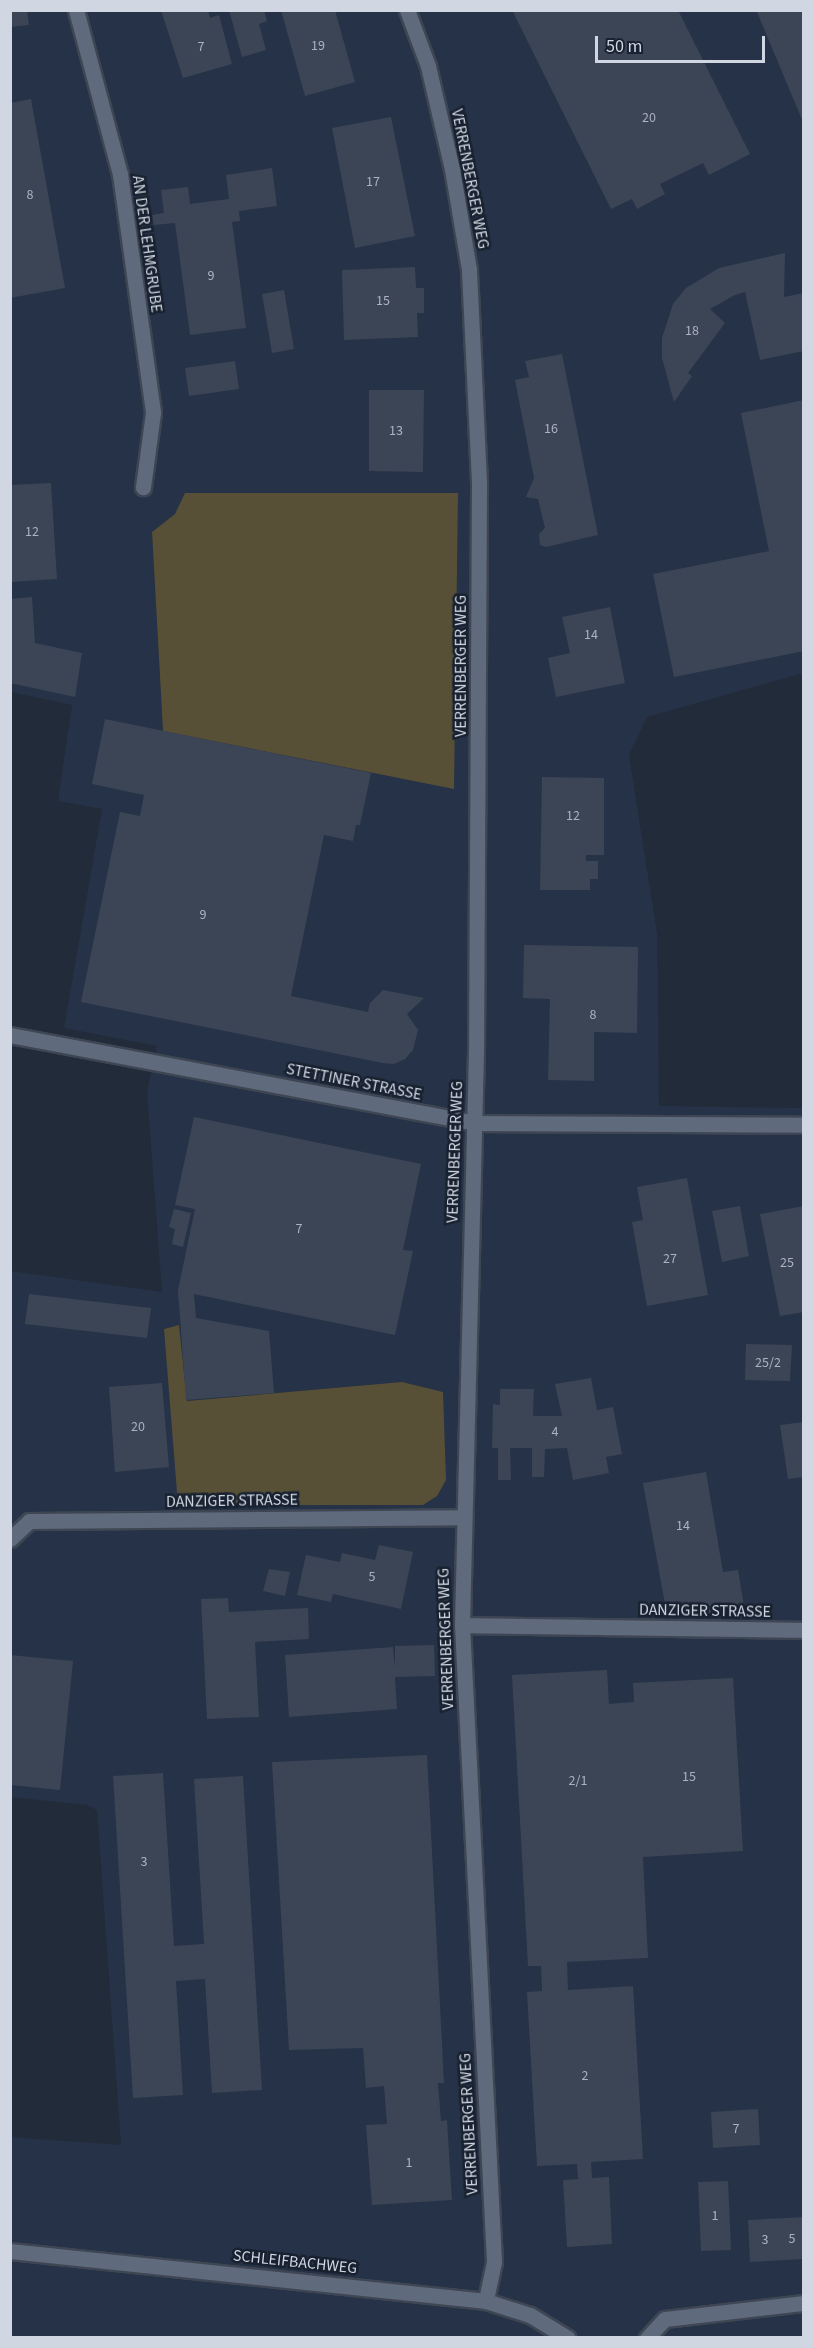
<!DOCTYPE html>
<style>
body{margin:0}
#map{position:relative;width:814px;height:2348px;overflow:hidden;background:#222b3a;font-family:"Source Sans 3",sans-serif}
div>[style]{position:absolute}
.built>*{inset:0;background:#263247}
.green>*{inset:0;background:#575036}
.building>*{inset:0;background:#3b4556}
.roads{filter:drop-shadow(2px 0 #3e4653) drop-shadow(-2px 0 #3e4653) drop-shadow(0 2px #3e4653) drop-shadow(0 -2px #3e4653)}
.minor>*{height:15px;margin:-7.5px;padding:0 7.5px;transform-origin:7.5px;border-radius:7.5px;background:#606a7d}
span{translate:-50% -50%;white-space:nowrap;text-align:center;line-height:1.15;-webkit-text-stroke:5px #182130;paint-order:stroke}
.number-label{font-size:14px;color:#acb2bf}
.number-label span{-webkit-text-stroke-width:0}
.street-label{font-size:16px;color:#d1d7e2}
.frame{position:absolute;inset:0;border:12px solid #d1d7e2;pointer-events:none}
.scale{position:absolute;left:595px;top:36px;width:170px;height:27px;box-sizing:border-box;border:3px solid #d1d7e2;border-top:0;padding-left:8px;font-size:18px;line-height:21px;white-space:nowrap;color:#d1d7e2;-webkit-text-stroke:4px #182130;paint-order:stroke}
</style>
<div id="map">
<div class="built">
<div style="clip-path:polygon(evenodd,11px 11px,803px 11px,803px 673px,647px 717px,629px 755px,657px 933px,659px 1106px,803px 1108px,803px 2337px,11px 2337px,10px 2137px,121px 2145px,97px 1810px,87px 1805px,11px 1797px,11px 1271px,162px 1292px,147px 1092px,157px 1046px,64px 1028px,102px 809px,58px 801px,72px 705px,11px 692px,11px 11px,175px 514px,163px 731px,152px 532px,175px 514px,11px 11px,179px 1325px,187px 1401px,402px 1382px,442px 1392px,179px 1505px,164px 1329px,179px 1325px)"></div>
</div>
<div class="green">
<div style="clip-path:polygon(185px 493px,458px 493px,454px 789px,163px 731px,152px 532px,175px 514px)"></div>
<div style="clip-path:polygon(179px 1325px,187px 1401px,402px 1382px,443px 1392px,446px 1480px,437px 1496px,423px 1505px,178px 1505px,164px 1329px)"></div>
</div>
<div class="building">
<div style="clip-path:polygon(10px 10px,27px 10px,29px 25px,10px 27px)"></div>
<div style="clip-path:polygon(161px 10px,208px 10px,210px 18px,219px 15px,232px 64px,183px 78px)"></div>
<div style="clip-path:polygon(229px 10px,264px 10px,267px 21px,259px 24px,266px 50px,242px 57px)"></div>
<div style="clip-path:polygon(281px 10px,335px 10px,355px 82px,305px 96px)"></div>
<div style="clip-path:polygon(512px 10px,678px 10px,750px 154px,709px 175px,703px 163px,660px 184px,665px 194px,637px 209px,632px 199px,611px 209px)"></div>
<div style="clip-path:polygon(804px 10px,804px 122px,803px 122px,757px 12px)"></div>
<div style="clip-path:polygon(31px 99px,65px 288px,10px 298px,10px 103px)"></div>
<div style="clip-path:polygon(391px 117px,415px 236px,355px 248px,332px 128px)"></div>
<div style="clip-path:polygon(272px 168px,277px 206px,239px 211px,240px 221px,232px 222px,246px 328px,190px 335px,175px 223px,154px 225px,152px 215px,164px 213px,161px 190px,188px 187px,190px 204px,229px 199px,226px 175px)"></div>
<div style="clip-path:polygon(785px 253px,784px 297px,804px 293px,804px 351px,760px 360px,745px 292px,735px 295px,710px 309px,725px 323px,688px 373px,692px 376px,674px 402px,662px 358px,662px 338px,673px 304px,686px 288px,719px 268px)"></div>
<div style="clip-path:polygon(415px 267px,416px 288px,424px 288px,424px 313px,417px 313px,418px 337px,344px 340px,342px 270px)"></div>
<div style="clip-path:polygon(284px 290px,294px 349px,272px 353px,262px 294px)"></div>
<div style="clip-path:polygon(562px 354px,598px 535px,546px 547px,540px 545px,539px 534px,545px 528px,538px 499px,526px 497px,534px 478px,515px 380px,529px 377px,525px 361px)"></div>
<div style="clip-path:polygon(235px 361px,239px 389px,189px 396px,185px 368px)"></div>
<div style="clip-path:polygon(369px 390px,424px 390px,423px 472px,369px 471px)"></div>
<div style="clip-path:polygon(804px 400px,804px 651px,674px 677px,653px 574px,769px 551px,741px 413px)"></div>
<div style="clip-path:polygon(51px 483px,57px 579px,10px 582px,10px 485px)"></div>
<div style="clip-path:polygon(32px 597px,35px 643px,82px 653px,75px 697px,10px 683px,10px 599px)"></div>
<div style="clip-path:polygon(610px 607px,625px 683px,556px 697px,548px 658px,570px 653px,562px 617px)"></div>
<div style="clip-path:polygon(105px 719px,371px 773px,360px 825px,356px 825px,353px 841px,324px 835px,291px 996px,368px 1012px,370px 1003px,383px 990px,424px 998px,407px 1014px,418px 1030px,413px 1050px,405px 1059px,394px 1064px,383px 1063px,81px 1002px,120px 812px,140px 816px,144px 795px,92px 784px)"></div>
<div style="clip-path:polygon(542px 777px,604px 778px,604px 855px,586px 855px,586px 861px,598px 861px,598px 879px,590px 879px,590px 890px,540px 890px)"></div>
<div style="clip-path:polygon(524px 945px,638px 947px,637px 1033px,594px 1032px,594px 1081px,548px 1080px,550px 999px,523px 998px)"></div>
<div style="clip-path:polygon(194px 1117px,421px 1164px,403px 1250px,413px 1251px,395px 1335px,194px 1294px,196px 1318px,269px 1331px,274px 1393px,186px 1400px,178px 1290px,195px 1209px,175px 1205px)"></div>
<div style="clip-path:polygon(687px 1178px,708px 1295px,647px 1306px,632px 1222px,643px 1220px,637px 1187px)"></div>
<div style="clip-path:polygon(740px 1206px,749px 1256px,722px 1262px,712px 1211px)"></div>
<div style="clip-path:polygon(804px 1206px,804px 1312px,780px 1316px,760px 1214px)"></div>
<div style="clip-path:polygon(174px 1209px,191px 1213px,183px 1247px,172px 1244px,175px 1229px,169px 1227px)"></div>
<div style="clip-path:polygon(29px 1294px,151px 1308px,147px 1338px,25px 1324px)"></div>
<div style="clip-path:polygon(746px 1344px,792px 1345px,790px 1381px,745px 1380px)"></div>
<div style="clip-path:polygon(591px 1378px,597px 1410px,613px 1407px,622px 1454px,606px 1457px,609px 1473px,573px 1480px,567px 1448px,545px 1449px,544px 1477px,532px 1477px,532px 1448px,510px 1448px,511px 1480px,498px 1480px,498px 1448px,492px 1448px,493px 1404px,500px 1405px,500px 1389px,534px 1389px,533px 1416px,562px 1416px,555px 1384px)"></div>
<div style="clip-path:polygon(162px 1383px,169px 1467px,115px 1472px,109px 1387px)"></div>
<div style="clip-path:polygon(804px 1422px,804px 1477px,788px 1479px,780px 1425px)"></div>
<div style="clip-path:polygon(706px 1472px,723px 1572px,738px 1570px,746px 1618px,667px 1615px,643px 1483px)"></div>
<div style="clip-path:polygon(379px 1545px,413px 1552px,401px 1609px,333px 1594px,331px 1602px,297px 1595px,306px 1555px,340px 1562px,342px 1553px,375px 1560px)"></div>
<div style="clip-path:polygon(269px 1569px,290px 1572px,285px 1596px,263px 1591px)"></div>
<div style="clip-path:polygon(228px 1598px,229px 1612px,308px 1608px,309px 1639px,255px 1642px,259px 1717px,207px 1719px,201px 1599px)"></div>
<div style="clip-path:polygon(434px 1645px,435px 1676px,395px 1677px,397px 1709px,289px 1717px,285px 1655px,393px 1647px,395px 1668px,395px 1646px)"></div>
<div style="clip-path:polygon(10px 1655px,73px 1661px,60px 1790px,10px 1785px)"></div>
<div style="clip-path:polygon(607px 1670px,609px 1704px,634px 1702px,633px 1683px,733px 1678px,743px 1851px,643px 1857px,648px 1958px,567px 1962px,568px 1990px,633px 1986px,643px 2159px,591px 2162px,592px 2178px,609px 2177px,612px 2244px,567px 2247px,563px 2180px,578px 2179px,577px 2164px,537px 2166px,527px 1992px,542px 1991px,541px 1966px,528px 1966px,512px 1675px)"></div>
<div style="clip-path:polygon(427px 1755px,444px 2083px,438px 2083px,441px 2121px,447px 2120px,452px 2200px,372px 2205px,366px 2125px,387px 2124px,384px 2086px,366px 2088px,363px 2048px,289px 2050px,272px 1762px)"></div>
<div style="clip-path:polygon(163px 1773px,174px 1946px,204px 1944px,194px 1779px,243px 1776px,262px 2090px,212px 2093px,205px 1979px,176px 1981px,183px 2095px,133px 2098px,113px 1776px)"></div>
<div style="clip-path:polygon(758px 2109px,760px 2145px,713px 2148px,711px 2112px)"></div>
<div style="clip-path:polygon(728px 2181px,731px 2250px,701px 2251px,698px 2182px)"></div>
<div style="clip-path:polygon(804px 2217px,804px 2259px,750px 2262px,748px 2220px)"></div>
</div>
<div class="roads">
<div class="minor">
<div style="left:76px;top:10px;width:170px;rotate:75deg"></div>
<div style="left:120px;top:174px;width:241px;rotate:82.1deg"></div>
<div style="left:153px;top:413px;width:75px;rotate:97.7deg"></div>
<div style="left:407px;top:10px;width:60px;rotate:69.4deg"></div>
<div style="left:428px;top:66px;width:106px;rotate:76.9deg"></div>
<div style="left:452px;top:169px;width:102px;rotate:80.4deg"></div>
<div style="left:469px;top:270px;width:215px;rotate:87.3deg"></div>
<div style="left:479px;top:485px;width:566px;rotate:90.3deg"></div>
<div style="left:476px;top:1051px;width:574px;rotate:91.4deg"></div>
<div style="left:462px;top:1625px;width:638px;rotate:87.12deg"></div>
<div style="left:494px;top:2262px;width:40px;rotate:102deg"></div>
<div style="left:10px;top:1035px;width:473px;rotate:10.7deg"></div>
<div style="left:475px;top:1123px;width:329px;rotate:0.3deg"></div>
<div style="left:10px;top:1539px;width:26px;rotate:-43deg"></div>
<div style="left:29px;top:1521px;width:433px;rotate:-0.5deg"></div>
<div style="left:462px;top:1625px;width:342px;rotate:0.8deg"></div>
<div style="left:10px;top:2251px;width:479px;rotate:6deg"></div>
<div style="left:486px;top:2301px;width:46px;rotate:17.7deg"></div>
<div style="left:530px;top:2315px;width:44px;rotate:31.2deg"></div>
<div style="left:647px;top:2338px;width:26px;rotate:-47deg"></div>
<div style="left:665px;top:2319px;width:140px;rotate:-6.6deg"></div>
</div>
</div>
<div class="number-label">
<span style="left:318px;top:46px">19</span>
<span style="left:201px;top:47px">7</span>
<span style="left:649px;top:118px">20</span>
<span style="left:373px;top:182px">17</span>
<span style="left:30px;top:195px">8</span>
<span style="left:211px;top:276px">9</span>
<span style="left:383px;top:301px">15</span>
<span style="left:692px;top:331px">18</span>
<span style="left:551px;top:429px">16</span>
<span style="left:396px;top:431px">13</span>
<span style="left:32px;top:532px">12</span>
<span style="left:591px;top:635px">14</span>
<span style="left:573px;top:816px">12</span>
<span style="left:203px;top:915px">9</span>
<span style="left:593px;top:1015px">8</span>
<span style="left:299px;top:1229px">7</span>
<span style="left:670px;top:1259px">27</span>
<span style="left:787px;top:1263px">25</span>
<span style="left:768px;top:1363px">25/2</span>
<span style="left:138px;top:1427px">20</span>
<span style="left:555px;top:1432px">4</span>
<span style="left:683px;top:1526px">14</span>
<span style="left:372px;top:1577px">5</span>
<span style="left:689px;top:1777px">15</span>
<span style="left:578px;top:1781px">2/1</span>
<span style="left:144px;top:1862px">3</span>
<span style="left:585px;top:2076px">2</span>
<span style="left:736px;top:2129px">7</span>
<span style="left:409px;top:2163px">1</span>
<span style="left:715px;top:2216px">1</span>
<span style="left:792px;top:2239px">5</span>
<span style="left:765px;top:2240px">3</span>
</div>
<div class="street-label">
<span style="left:470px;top:179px;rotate:79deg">VERRENBERGER WEG</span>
<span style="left:147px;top:244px;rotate:82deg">AN DER LEHMGRUBE</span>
<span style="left:461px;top:666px;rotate:-90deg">VERRENBERGER WEG</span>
<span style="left:354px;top:1082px;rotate:11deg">STETTINER STRASSE</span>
<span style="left:455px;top:1152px;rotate:-88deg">VERRENBERGER WEG</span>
<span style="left:232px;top:1501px;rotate:-1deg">DANZIGER STRASSE</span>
<span style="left:705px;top:1611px;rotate:1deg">DANZIGER STRASSE</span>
<span style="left:446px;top:1639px;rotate:-92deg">VERRENBERGER WEG</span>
<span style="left:469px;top:2124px;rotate:-93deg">VERRENBERGER WEG</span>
<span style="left:295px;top:2262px;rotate:6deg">SCHLEIFBACHWEG</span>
</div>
<div class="frame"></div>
<div class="scale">50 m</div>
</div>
